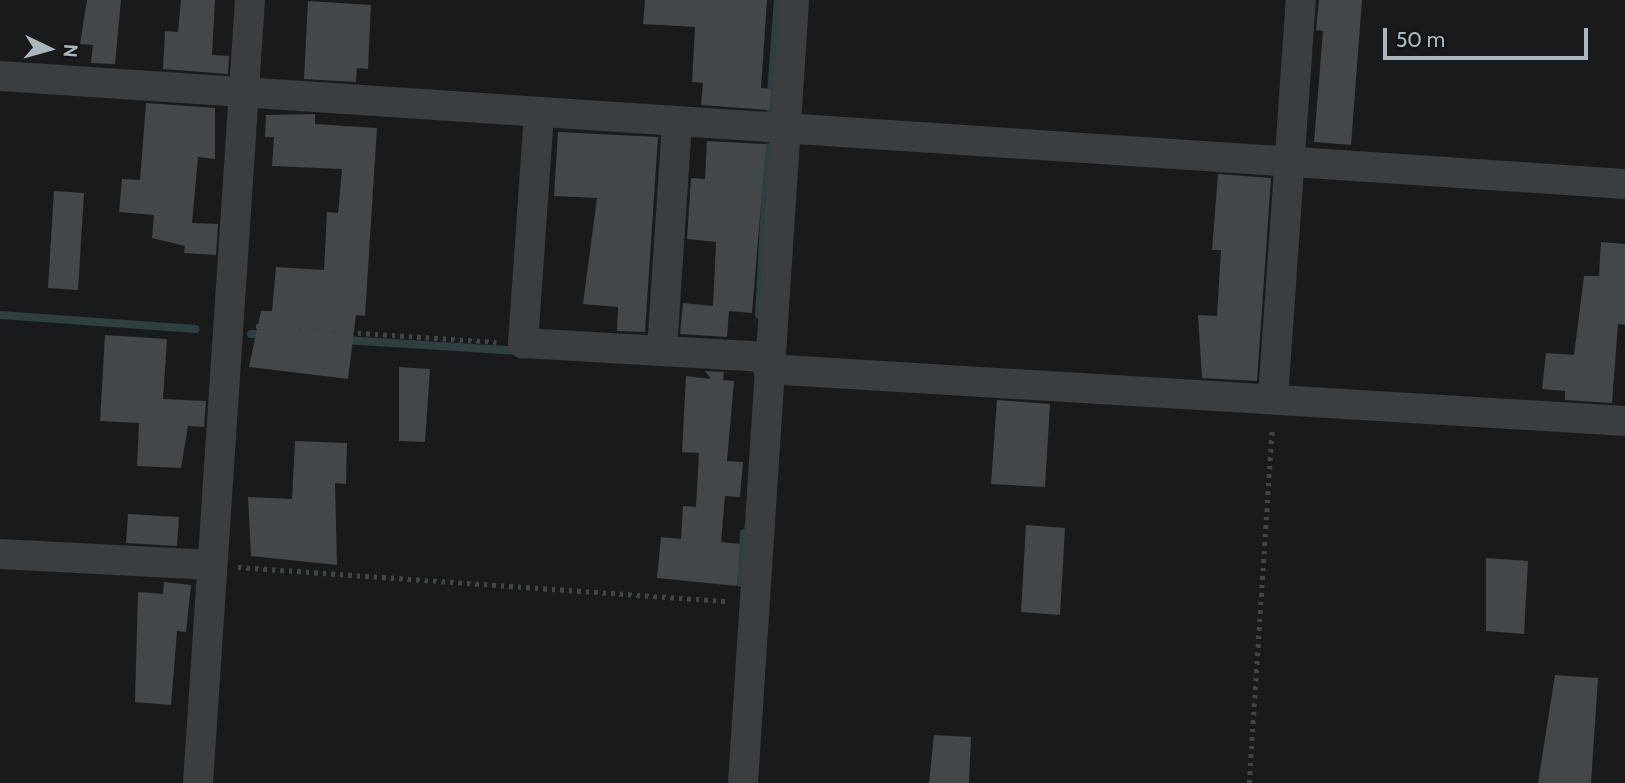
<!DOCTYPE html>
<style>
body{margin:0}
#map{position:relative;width:1625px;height:783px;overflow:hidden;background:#191a1c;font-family:Cabin,sans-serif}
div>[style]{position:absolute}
.stream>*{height:8px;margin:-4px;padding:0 4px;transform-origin:4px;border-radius:4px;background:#2e3f41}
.building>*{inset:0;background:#434749}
.path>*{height:4.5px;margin-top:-2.25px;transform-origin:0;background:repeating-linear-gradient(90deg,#404548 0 3.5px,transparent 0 8.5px)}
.minor>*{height:30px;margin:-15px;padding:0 15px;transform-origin:15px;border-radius:15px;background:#3a3e41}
span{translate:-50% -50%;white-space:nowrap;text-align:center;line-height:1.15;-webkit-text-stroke:6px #141517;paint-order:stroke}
.north{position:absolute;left:14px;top:14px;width:70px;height:70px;-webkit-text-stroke:5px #141517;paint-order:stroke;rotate:95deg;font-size:19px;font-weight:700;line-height:28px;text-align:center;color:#abb7bc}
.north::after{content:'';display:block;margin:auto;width:24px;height:32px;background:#abb7bc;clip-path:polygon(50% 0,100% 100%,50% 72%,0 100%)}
.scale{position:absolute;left:1383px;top:28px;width:205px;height:32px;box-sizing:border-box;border:4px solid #abb7bc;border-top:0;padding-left:9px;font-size:21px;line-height:24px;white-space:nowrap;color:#abb7bc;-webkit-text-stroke:5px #141517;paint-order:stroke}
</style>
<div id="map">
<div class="stream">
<div style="left:770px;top:108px;width:108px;rotate:-85.8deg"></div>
<div style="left:0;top:315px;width:196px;rotate:4.1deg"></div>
<div style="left:759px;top:315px;width:168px;rotate:-86.9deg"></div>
<div style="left:251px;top:334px;width:15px"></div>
<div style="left:345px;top:340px;width:176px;rotate:3.6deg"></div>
<div style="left:741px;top:583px;width:50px;rotate:-86.6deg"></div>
</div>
<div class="building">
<div style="clip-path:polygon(87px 0,121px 0,115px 64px,91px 63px,93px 45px,80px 44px)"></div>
<div style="clip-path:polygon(181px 0,215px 0,212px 55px,229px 56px,228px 74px,163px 69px,165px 31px,178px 32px)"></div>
<div style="clip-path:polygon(645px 0,767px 0,761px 88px,771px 89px,769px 110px,701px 105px,703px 83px,692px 82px,695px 27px,643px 24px)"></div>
<div style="clip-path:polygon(1319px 0,1362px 0,1351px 145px,1314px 142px,1323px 31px,1316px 30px)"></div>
<div style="clip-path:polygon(308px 1px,371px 5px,368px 69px,357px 68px,356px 82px,304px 79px)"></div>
<div style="clip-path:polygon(146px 103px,215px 108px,215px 159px,198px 157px,192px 223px,218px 224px,216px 255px,184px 253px,185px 246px,152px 238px,154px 215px,119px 212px,122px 179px,140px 180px)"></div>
<div style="clip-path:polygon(315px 114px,315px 124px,377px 128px,365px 316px,356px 315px,348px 379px,249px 367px,261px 311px,272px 311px,276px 267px,324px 270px,327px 212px,338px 213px,342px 169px,272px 166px,274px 137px,265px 137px,266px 115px)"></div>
<div style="clip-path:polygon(558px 132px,658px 137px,645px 332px,617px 331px,618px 307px,583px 304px,597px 198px,554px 196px)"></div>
<div style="clip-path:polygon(707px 141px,766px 144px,752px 313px,729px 311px,727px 337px,680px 334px,683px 303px,713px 306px,716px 242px,687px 239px,691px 178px,705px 179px)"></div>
<div style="clip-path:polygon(1218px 174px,1271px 178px,1257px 381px,1202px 378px,1198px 315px,1217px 316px,1221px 250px,1212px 250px)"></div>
<div style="clip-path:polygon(54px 191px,84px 193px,78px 290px,48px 288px)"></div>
<div style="clip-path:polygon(1601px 242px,1625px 244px,1625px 325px,1618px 324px,1612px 403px,1565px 400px,1565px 391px,1542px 389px,1546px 353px,1574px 355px,1584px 276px,1599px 276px)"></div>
<div style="clip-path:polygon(105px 335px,167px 339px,163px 399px,206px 401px,204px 427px,188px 426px,181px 468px,137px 466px,139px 423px,100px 421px)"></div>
<div style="clip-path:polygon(399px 367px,430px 369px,425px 442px,399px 441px)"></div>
<div style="clip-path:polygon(705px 371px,724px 372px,723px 380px,734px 381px,727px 461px,743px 462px,740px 497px,725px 496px,721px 542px,740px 544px,737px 586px,657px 578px,661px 537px,681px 539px,683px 506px,696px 507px,699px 453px,682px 452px,686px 376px,711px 379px)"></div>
<div style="clip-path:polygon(997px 400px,1050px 404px,1045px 487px,991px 484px)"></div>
<div style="clip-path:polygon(295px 441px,347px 443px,346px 484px,335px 483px,337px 565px,251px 556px,248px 497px,292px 499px)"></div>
<div style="clip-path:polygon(128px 514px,179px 517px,177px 546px,126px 543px)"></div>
<div style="clip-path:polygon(1026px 525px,1065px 528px,1060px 615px,1021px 612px)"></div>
<div style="clip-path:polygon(1486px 558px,1528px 561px,1524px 634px,1486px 631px)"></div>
<div style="clip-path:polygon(164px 582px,191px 585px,186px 632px,177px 631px,171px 705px,135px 702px,138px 592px,163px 594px)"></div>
<div style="clip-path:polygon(1555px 675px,1598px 678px,1591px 783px,1538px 783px)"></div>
<div style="clip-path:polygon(934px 735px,971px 737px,969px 783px,929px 783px)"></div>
</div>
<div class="path">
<div style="left:256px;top:326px;width:241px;rotate:3.8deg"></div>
<div style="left:238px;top:567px;width:491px;rotate:4deg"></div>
<div style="left:1249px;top:783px;width:356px;rotate:-86.3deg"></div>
</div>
<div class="minor">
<div style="left:0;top:76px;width:1629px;rotate:3.8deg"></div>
<div style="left:539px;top:114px;width:230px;rotate:94deg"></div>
<div style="left:523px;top:343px;width:246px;rotate:3.3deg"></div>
<div style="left:662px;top:349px;width:228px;rotate:-86.2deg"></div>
<div style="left:768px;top:369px;width:859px;rotate:3.47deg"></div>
<div style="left:1273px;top:398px;width:399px;rotate:-86deg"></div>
<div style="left:0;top:554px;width:212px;rotate:3deg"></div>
<div style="left:198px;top:783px;width:785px;rotate:-86.2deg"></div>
<div style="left:743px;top:783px;width:785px;rotate:-86.27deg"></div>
</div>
<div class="north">N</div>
<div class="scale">50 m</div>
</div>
